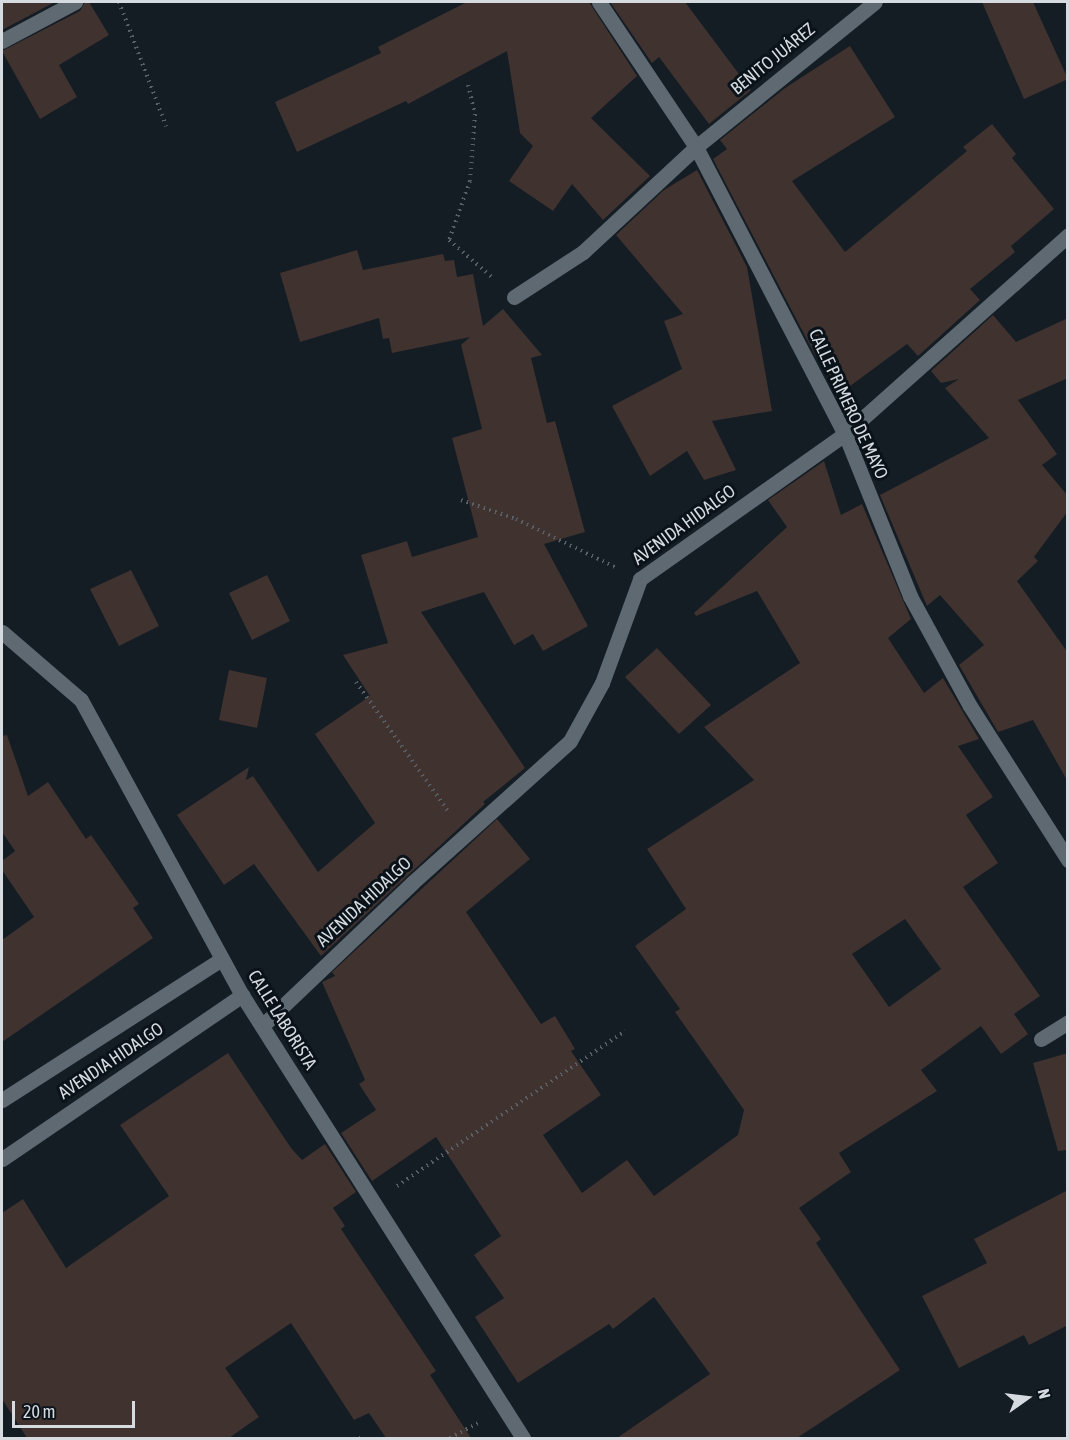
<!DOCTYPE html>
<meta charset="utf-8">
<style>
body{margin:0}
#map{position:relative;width:1069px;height:1440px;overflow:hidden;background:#141c24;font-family:"Asap Condensed",sans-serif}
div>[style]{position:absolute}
.building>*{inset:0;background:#3f322f}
.path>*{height:4px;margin-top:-2px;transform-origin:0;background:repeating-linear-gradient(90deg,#596067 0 1.5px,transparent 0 6px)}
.minor>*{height:15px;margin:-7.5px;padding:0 7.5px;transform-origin:7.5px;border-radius:7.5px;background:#5f6972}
span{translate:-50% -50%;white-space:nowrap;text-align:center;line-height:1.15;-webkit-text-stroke:6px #0b131a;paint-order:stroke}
.street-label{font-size:18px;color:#d6dbe1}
.frame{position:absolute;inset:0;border:3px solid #d6dbe1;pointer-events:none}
.north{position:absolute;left:997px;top:1368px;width:60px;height:60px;-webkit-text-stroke:4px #0b131a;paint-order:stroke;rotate:76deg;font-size:16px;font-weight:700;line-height:24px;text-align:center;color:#d6dbe1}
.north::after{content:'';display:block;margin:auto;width:21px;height:27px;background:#d6dbe1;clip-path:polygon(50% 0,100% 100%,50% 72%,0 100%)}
.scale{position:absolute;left:12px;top:1401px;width:123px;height:27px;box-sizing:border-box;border:3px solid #d6dbe1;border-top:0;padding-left:8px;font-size:18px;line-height:21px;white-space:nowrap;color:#d6dbe1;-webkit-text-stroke:4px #0b131a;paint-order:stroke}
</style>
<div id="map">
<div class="building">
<div style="clip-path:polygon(2px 2px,55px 2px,2px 30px)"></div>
<div style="clip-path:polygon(85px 2px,89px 2px,109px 35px,59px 65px,77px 97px,40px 119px,2px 51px,80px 11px)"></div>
<div style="clip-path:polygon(467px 2px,589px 2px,637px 76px,591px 118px,650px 176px,603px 220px,572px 184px,553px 211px,509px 181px,533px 146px,520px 133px,507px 51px,408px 104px,406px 101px,297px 152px,275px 102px,381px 53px,378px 47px)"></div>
<div style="clip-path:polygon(610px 2px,685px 2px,751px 90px,709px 124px,659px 57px,652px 63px)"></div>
<div style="clip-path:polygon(982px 2px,1033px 2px,1068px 79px,1024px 99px)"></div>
<div style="clip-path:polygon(850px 46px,895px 117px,792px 181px,845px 252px,967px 151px,963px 147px,992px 124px,1016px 154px,1012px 158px,1054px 209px,1011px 246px,1015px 252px,970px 289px,980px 300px,918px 356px,907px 344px,842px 392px,815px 355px,713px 159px,727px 149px,720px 140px,785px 88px)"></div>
<div style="clip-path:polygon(697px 170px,747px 267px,772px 411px,712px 421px,736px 470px,704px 480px,687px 451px,650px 476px,612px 406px,682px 369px,664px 321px,683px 314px,616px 235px,664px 190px)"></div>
<div style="clip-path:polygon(357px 250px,363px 270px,443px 254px,445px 261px,454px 260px,457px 277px,473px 274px,483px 326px,503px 309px,542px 355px,531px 358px,547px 423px,555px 421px,585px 532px,544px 544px,588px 626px,543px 651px,533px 634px,514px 645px,484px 592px,421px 612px,525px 768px,483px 802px,485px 804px,321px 956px,254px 864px,224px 885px,177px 815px,249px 767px,246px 780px,253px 776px,318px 872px,375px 823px,315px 734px,370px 696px,343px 655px,388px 643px,361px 555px,407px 541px,412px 557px,478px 537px,452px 438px,482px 429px,461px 345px,470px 337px,392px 353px,389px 338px,383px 339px,379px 318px,300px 342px,280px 273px)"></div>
<div style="clip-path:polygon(993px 315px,1016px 342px,1068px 318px,1068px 378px,1018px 400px,1057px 454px,1042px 465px,1068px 496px,1068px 511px,1034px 557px,1038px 561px,1017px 581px,1068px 653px,1068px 782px,1033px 720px,998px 732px,959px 665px,984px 645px,940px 595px,927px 606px,880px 495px,989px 438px,945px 388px,959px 379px,941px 383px,931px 371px)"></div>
<div style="clip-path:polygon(evenodd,824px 461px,841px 515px,862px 504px,911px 619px,888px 638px,924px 693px,943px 678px,979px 739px,958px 746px,993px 797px,966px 815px,998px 863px,963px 887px,1040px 996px,1014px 1014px,1028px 1034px,1001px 1054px,981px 1026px,921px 1070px,937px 1091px,839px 1153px,851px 1172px,799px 1208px,821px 1239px,816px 1243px,900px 1370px,797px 1438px,617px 1438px,710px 1374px,654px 1297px,613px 1329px,609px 1324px,518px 1383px,475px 1317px,504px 1298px,474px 1255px,501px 1236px,436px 1137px,372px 1181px,341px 1133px,376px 1110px,359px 1084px,365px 1080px,322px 982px,335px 976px,332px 972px,497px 819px,530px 859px,466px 912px,541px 1024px,555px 1016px,575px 1049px,571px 1051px,601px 1095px,543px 1135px,582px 1193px,627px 1160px,654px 1196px,738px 1135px,744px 1110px,675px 1012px,680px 1009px,635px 946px,686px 909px,647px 849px,754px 780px,704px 727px,800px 663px,757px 591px,696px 616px,694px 613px,787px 527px,768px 500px,824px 461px,905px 919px,941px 969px,889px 1007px,852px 954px,905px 919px)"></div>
<div style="clip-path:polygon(131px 570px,159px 626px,119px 646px,90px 589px)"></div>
<div style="clip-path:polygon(267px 575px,290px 621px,252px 640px,229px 593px)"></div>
<div style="clip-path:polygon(657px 648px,711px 705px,679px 734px,625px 677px)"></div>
<div style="clip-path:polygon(229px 670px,267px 678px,257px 728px,219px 720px)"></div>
<div style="clip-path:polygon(7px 735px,28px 796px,48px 782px,86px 839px,91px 835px,139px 904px,133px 908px,153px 938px,2px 1042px,2px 940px,34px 917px,2px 870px,2px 861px,15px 851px,2px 832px,2px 736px)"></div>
<div style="clip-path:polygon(228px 1053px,291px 1148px,302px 1160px,325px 1144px,356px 1192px,333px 1208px,345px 1226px,341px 1229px,436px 1371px,430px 1375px,471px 1438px,386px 1438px,369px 1413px,354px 1420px,291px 1323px,225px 1368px,259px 1417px,229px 1438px,27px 1438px,2px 1399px,2px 1213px,23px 1199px,66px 1268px,169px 1196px,120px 1125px)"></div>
<div style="clip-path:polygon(1068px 1053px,1068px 1150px,1058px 1151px,1033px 1063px)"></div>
<div style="clip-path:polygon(1068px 1190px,1068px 1325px,1029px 1345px,1024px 1335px,959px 1368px,922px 1296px,987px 1263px,974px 1239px)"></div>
</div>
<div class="path">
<div style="left:119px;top:2px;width:133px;rotate:69.2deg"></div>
<div style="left:468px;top:85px;width:30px;rotate:76deg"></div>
<div style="left:475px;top:114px;width:67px;rotate:94.3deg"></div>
<div style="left:470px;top:181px;width:63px;rotate:109.6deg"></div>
<div style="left:449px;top:240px;width:58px;rotate:40.8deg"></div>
<div style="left:461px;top:500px;width:58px;rotate:19.1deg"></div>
<div style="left:516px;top:519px;width:110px;rotate:25.9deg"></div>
<div style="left:356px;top:682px;width:158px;rotate:54.5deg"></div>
<div style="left:397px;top:1186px;width:276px;rotate:-34.2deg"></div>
<div style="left:359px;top:1438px;width:5px"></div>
<div style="left:450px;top:1438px;width:34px;rotate:-28deg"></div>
</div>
<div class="minor">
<div style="left:599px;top:2px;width:174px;rotate:56.2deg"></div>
<div style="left:696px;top:147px;width:323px;rotate:62.6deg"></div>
<div style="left:845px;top:434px;width:175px;rotate:68.1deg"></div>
<div style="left:910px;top:596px;width:125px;rotate:61.4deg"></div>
<div style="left:970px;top:706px;width:183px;rotate:57.5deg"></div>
<div style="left:2px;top:41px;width:83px;rotate:-28.1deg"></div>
<div style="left:514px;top:297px;width:82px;rotate:-33.1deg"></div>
<div style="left:583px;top:252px;width:154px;rotate:-42.9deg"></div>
<div style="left:696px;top:147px;width:230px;rotate:-39deg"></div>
<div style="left:2px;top:632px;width:104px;rotate:40.7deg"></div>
<div style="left:81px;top:700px;width:336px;rotate:61.4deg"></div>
<div style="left:242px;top:995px;width:525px;rotate:57.61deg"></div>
<div style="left:262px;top:1026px;width:207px;rotate:-43.6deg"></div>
<div style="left:412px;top:883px;width:212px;rotate:-41.9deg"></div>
<div style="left:570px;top:741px;width:66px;rotate:-61.1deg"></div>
<div style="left:602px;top:683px;width:111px;rotate:-69.9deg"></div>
<div style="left:640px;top:579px;width:251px;rotate:-35.3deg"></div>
<div style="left:845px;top:434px;width:299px;rotate:-41.7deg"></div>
<div style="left:1041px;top:1039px;width:32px;rotate:-32deg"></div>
<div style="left:2px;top:1100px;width:261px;rotate:-32.7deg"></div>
<div style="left:2px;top:1159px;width:291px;rotate:-34.3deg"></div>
</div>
<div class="street-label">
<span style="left:773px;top:59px;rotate:-39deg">BENITO JUÁREZ</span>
<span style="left:848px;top:404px;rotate:65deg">CALLE PRIMERO DE MAYO</span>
<span style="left:684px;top:525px;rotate:-36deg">AVENIDA HIDALGO</span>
<span style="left:364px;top:902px;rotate:-43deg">AVENIDA HIDALGO</span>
<span style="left:282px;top:1020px;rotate:58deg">CALLE LABORISTA</span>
<span style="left:111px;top:1061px;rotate:-34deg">AVENDIA HIDALGO</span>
</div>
<div class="frame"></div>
<div class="north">N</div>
<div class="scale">20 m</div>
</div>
